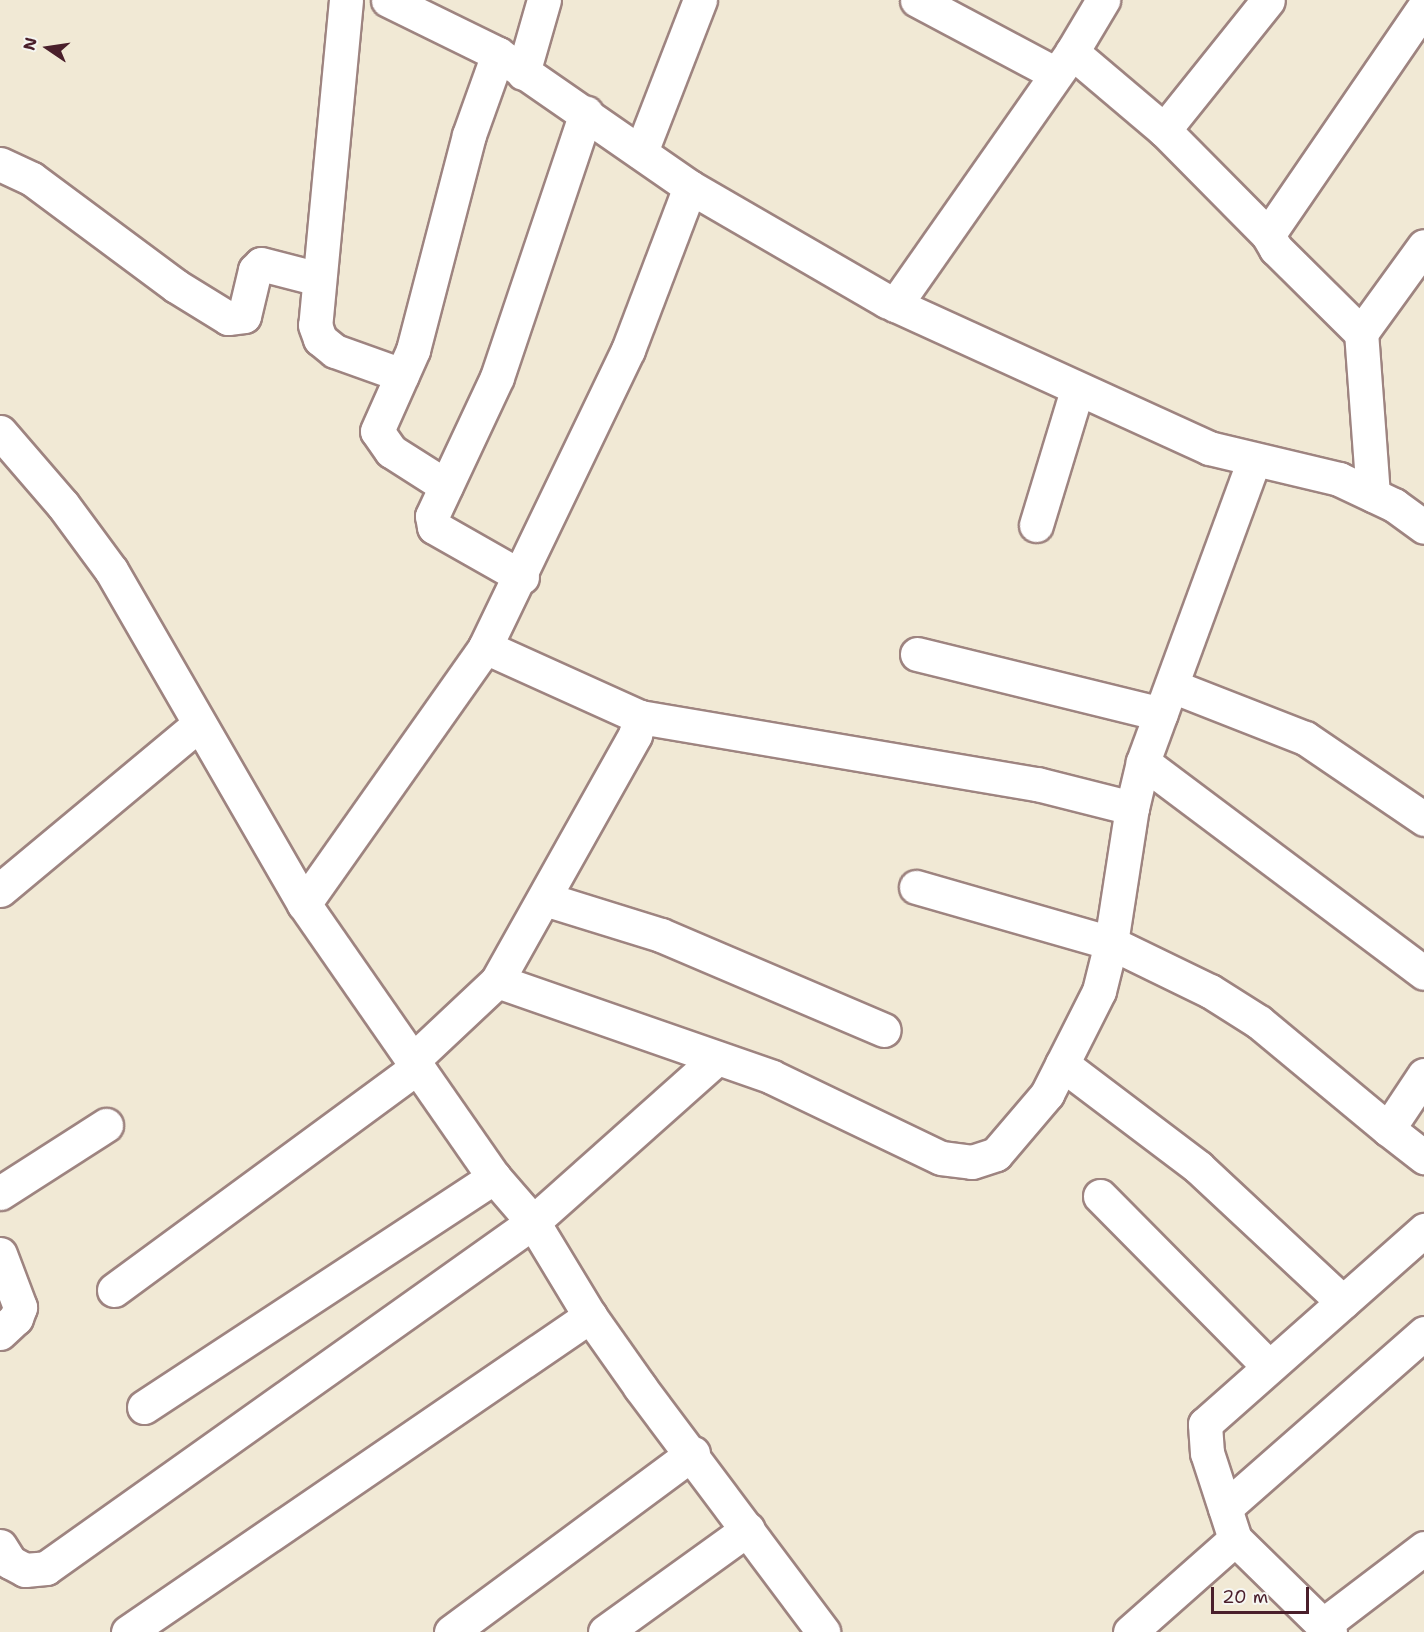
<!DOCTYPE html>
<style>
body{margin:0}
#map{position:relative;width:1424px;height:1632px;overflow:hidden;background:#f1e9d5;font-family:"Shantell Sans",sans-serif}
div>[style]{position:absolute}
.roads{filter:drop-shadow(2px 0 #9e8480) drop-shadow(-2px 0 #9e8480) drop-shadow(0 2px #9e8480) drop-shadow(0 -2px #9e8480)}
.minor>*{height:33px;margin:-16.5px;padding:0 16.5px;transform-origin:16.5px;border-radius:16.5px;background:#fff}
span{translate:-50% -50%;white-space:nowrap;text-align:center;line-height:1.15;-webkit-text-stroke:4.5px #f6f6f2;paint-order:stroke}
.north{position:absolute;left:18px;top:18px;width:60px;height:60px;-webkit-text-stroke:4px #f6f6f2;paint-order:stroke;rotate:283deg;font-size:16px;font-weight:700;line-height:24px;text-align:center;color:#4a1f2b}
.north::after{content:'';display:block;margin:auto;width:21px;height:27px;background:#4a1f2b;clip-path:polygon(50% 0,100% 100%,50% 72%,0 100%)}
.scale{position:absolute;left:1211px;top:1587px;width:98px;height:27px;box-sizing:border-box;border:3px solid #4a1f2b;border-top:0;padding-left:8px;font-size:18px;line-height:21px;white-space:nowrap;color:#4a1f2b;-webkit-text-stroke:4px #f6f6f2;paint-order:stroke}
</style>
<div id="map">
<div class="roads">
<div class="minor">
<div style="left:346px;top:0;width:326px;rotate:95.4deg"></div>
<div style="left:315px;top:325px;width:15px;rotate:70deg"></div>
<div style="left:320px;top:339px;width:19px;rotate:39deg"></div>
<div style="left:335px;top:351px;width:71px;rotate:19.7deg"></div>
<div style="left:388px;top:0;width:123px;rotate:26.1deg"></div>
<div style="left:498px;top:54px;width:234px;rotate:34.7deg"></div>
<div style="left:690px;top:187px;width:228px;rotate:30.1deg"></div>
<div style="left:887px;top:301px;width:354px;rotate:24.5deg"></div>
<div style="left:1209px;top:448px;width:134px;rotate:13.4deg"></div>
<div style="left:1339px;top:479px;width:61px;rotate:25.3deg"></div>
<div style="left:1394px;top:505px;width:37px;rotate:36deg"></div>
<div style="left:917px;top:0;width:157px;rotate:28deg"></div>
<div style="left:1072px;top:52px;width:121px;rotate:40.3deg"></div>
<div style="left:1164px;top:130px;width:148px;rotate:45.3deg"></div>
<div style="left:523px;top:73px;width:76px;rotate:-74deg"></div>
<div style="left:1164px;top:130px;width:166px;rotate:-51.3deg"></div>
<div style="left:641px;top:152px;width:163px;rotate:-68.8deg"></div>
<div style="left:0;top:164px;width:35px;rotate:25deg"></div>
<div style="left:32px;top:179px;width:179px;rotate:36.6deg"></div>
<div style="left:176px;top:286px;width:61px;rotate:31.6deg"></div>
<div style="left:228px;top:318px;width:16px;rotate:-7deg"></div>
<div style="left:244px;top:316px;width:47px;rotate:-76.6deg"></div>
<div style="left:255px;top:270px;width:8px;rotate:-45deg"></div>
<div style="left:261px;top:264px;width:60px;rotate:14.5deg"></div>
<div style="left:895px;top:305px;width:309px;rotate:-55deg"></div>
<div style="left:1072px;top:52px;width:61px;rotate:-59.2deg"></div>
<div style="left:1361px;top:333px;width:107px;rotate:-54.1deg"></div>
<div style="left:0;top:432px;width:96px;rotate:49.2deg"></div>
<div style="left:63px;top:505px;width:81px;rotate:53.6deg"></div>
<div style="left:111px;top:570px;width:386px;rotate:60deg"></div>
<div style="left:304px;top:904px;width:333px;rotate:55.2deg"></div>
<div style="left:494px;top:1177px;width:60px;rotate:49.1deg"></div>
<div style="left:533px;top:1222px;width:110px;rotate:58.8deg"></div>
<div style="left:590px;top:1316px;width:87px;rotate:54.8deg"></div>
<div style="left:640px;top:1387px;width:306px;rotate:53.2deg"></div>
<div style="left:1254px;top:460px;width:322px;rotate:110.2deg"></div>
<div style="left:1143px;top:762px;width:351px;rotate:36.9deg"></div>
<div style="left:446px;top:486px;width:65px;rotate:-147.5deg"></div>
<div style="left:391px;top:451px;width:24px;rotate:-125deg"></div>
<div style="left:377px;top:431px;width:89px;rotate:-66deg"></div>
<div style="left:413px;top:350px;width:222px;rotate:-75.4deg"></div>
<div style="left:469px;top:135px;width:86px;rotate:-70.3deg"></div>
<div style="left:1373px;top:495px;width:162px;rotate:-94.2deg"></div>
<div style="left:1361px;top:333px;width:120px;rotate:-135.3deg"></div>
<div style="left:1276px;top:249px;width:16px;rotate:-120deg"></div>
<div style="left:1268px;top:235px;width:276px;rotate:-55.6deg"></div>
<div style="left:1036px;top:525px;width:141px;rotate:-73.1deg"></div>
<div style="left:522px;top:577px;width:101px;rotate:-150.4deg"></div>
<div style="left:434px;top:527px;width:11px;rotate:-100deg"></div>
<div style="left:432px;top:516px;width:153px;rotate:-64.9deg"></div>
<div style="left:497px;top:377px;width:279px;rotate:-71.4deg"></div>
<div style="left:917px;top:654px;width:251px;rotate:13.8deg"></div>
<div style="left:1172px;top:686px;width:143px;rotate:21.4deg"></div>
<div style="left:1305px;top:738px;width:144px;rotate:34.2deg"></div>
<div style="left:640px;top:717px;width:170px;rotate:-155.7deg"></div>
<div style="left:485px;top:647px;width:330px;rotate:-64.3deg"></div>
<div style="left:628px;top:350px;width:174px;rotate:-69.2deg"></div>
<div style="left:916px;top:887px;width:203px;rotate:16deg"></div>
<div style="left:1111px;top:943px;width:137px;rotate:-81.2deg"></div>
<div style="left:0;top:890px;width:258px;rotate:-39.8deg"></div>
<div style="left:545px;top:899px;width:121px;rotate:17.2deg"></div>
<div style="left:661px;top:935px;width:242px;rotate:23.1deg"></div>
<div style="left:304px;top:904px;width:314px;rotate:-54.8deg"></div>
<div style="left:497px;top:981px;width:291px;rotate:19.2deg"></div>
<div style="left:772px;top:1077px;width:187px;rotate:25.6deg"></div>
<div style="left:941px;top:1158px;width:31px;rotate:7deg"></div>
<div style="left:972px;top:1162px;width:25px;rotate:-18deg"></div>
<div style="left:996px;top:1154px;width:79px;rotate:-49.6deg"></div>
<div style="left:1047px;top:1094px;width:115px;rotate:-63.2deg"></div>
<div style="left:1099px;top:991px;width:49px;rotate:-76deg"></div>
<div style="left:1111px;top:943px;width:110px;rotate:25.9deg"></div>
<div style="left:1210px;top:991px;width:58px;rotate:32.3deg"></div>
<div style="left:1259px;top:1022px;width:168px;rotate:39.7deg"></div>
<div style="left:413px;top:1060px;width:115px;rotate:-43.2deg"></div>
<div style="left:497px;top:981px;width:282px;rotate:-60.7deg"></div>
<div style="left:635px;top:735px;width:19px;rotate:-74deg"></div>
<div style="left:640px;top:717px;width:403px;rotate:9.6deg"></div>
<div style="left:1037px;top:784px;width:98px;rotate:14.2deg"></div>
<div style="left:1132px;top:808px;width:47px;rotate:-76.6deg"></div>
<div style="left:1062px;top:1064px;width:171px;rotate:37.1deg"></div>
<div style="left:1198px;top:1167px;width:198px;rotate:43deg"></div>
<div style="left:1424px;top:1075px;width:65px;rotate:123.7deg"></div>
<div style="left:1388px;top:1129px;width:46px;rotate:37.9deg"></div>
<div style="left:0;top:1193px;width:126px;rotate:-32.7deg"></div>
<div style="left:1100px;top:1196px;width:239px;rotate:45.3deg"></div>
<div style="left:0;top:1254px;width:57px;rotate:69.3deg"></div>
<div style="left:20px;top:1307px;width:12px;rotate:110deg"></div>
<div style="left:16px;top:1318px;width:22px;rotate:137deg"></div>
<div style="left:114px;top:1290px;width:377px;rotate:-36.3deg"></div>
<div style="left:144px;top:1407px;width:419px;rotate:-33.3deg"></div>
<div style="left:1225px;top:1508px;width:265px;rotate:-41.3deg"></div>
<div style="left:1235px;top:1539px;width:90px;rotate:-108deg"></div>
<div style="left:1207px;top:1453px;width:29px;rotate:-94deg"></div>
<div style="left:1205px;top:1424px;width:293px;rotate:-41.5deg"></div>
<div style="left:0;top:1546px;width:19px;rotate:58deg"></div>
<div style="left:10px;top:1562px;width:17px;rotate:28deg"></div>
<div style="left:25px;top:1570px;width:21px;rotate:-5deg"></div>
<div style="left:46px;top:1568px;width:597px;rotate:-35.39deg"></div>
<div style="left:533px;top:1222px;width:246px;rotate:-41.7deg"></div>
<div style="left:1323px;top:1625px;width:127px;rotate:-37.3deg"></div>
<div style="left:128px;top:1632px;width:560px;rotate:-34.37deg"></div>
<div style="left:451px;top:1632px;width:301px;rotate:-36.5deg"></div>
<div style="left:605px;top:1632px;width:176px;rotate:-35.8deg"></div>
<div style="left:1130px;top:1632px;width:140px;rotate:-41.5deg"></div>
<div style="left:1235px;top:1539px;width:133px;rotate:44.4deg"></div>
</div>
</div>
<div class="north">N</div>
<div class="scale">20 m</div>
</div>
